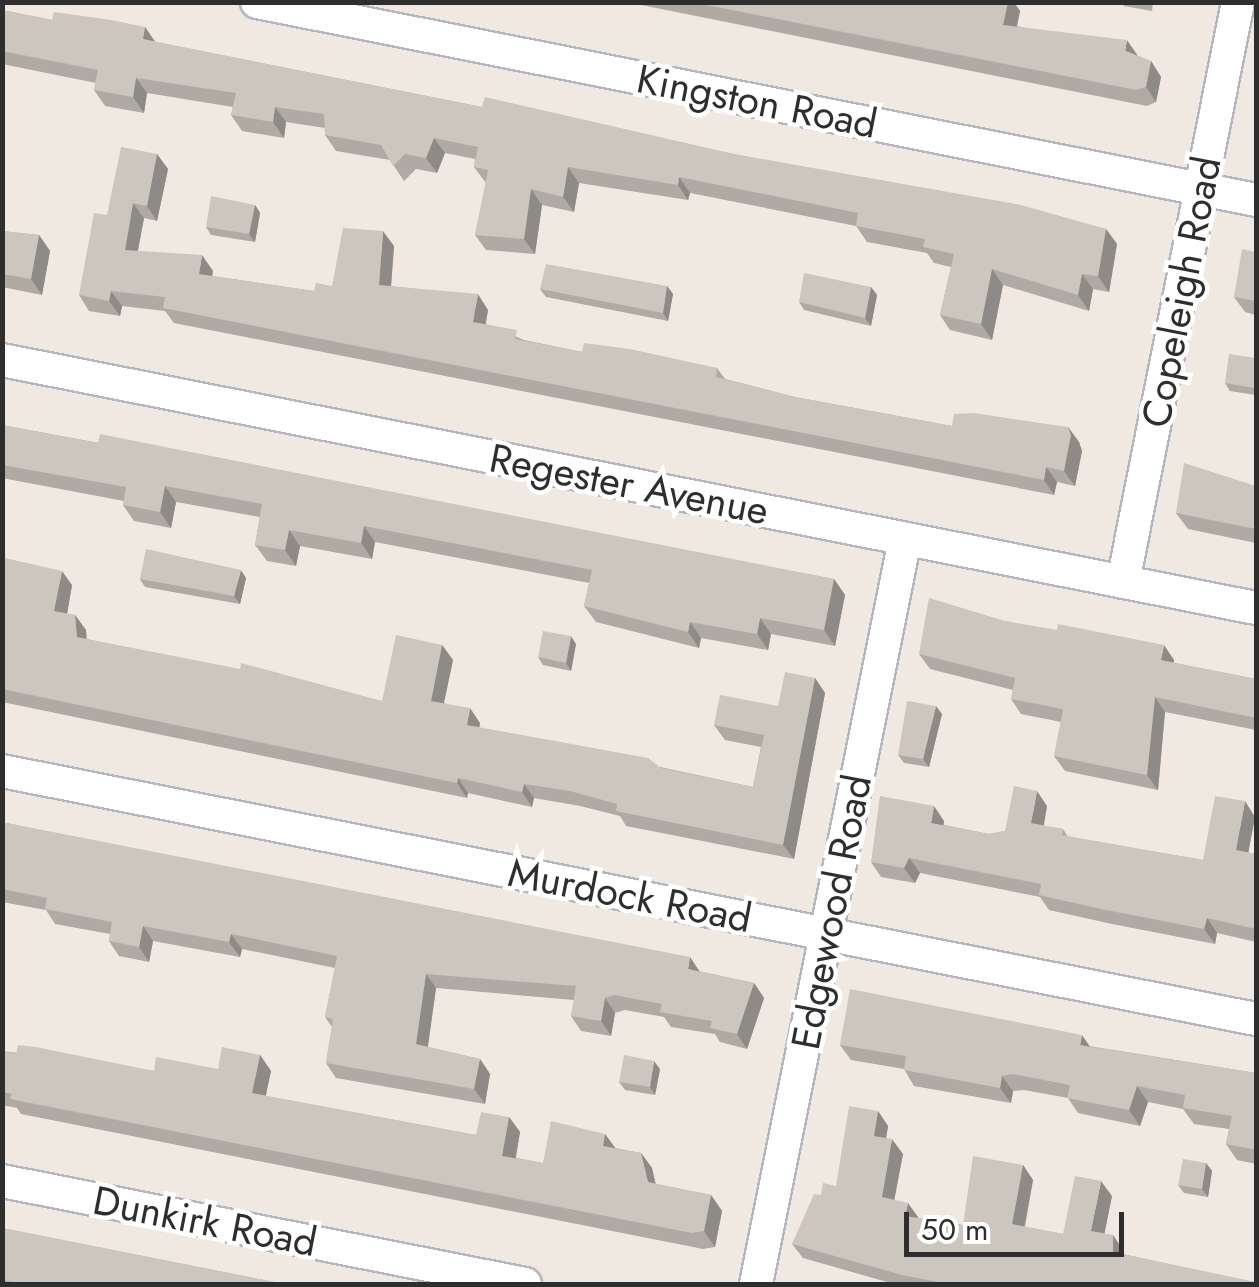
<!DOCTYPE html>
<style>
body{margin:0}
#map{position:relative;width:1259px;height:1287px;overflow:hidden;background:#efe9e1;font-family:Jost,sans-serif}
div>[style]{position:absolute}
.roads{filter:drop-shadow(2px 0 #b4b7c1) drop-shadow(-2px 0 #b4b7c1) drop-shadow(0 2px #b4b7c1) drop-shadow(0 -2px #b4b7c1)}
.minor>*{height:32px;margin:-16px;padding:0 16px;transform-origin:16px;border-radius:16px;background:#fff}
.wall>*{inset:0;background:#afaba4}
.shaded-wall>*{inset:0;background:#8e8b86}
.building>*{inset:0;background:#cbc7bf}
span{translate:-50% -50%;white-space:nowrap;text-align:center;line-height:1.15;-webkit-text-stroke:9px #fff;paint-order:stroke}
.street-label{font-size:40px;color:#2e2e2e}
.frame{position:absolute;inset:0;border:5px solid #2e2e2e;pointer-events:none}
.scale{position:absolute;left:904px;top:1212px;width:220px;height:45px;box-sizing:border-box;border:5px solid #2e2e2e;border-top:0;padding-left:12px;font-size:30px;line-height:35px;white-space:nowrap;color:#2e2e2e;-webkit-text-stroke:8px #fff;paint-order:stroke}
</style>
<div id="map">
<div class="roads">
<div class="minor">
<div style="left:257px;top:2px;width:1018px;rotate:11.21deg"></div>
<div style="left:2px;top:360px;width:1278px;rotate:11.19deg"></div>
<div style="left:1123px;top:582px;width:591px;rotate:-78.79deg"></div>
<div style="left:2px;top:771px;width:1278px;rotate:11.19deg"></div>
<div style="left:2px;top:1181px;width:533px;rotate:11.14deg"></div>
<div style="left:756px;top:1284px;width:760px;rotate:-78.69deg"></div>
</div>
</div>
<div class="wall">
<div style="clip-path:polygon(626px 2px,1008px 2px,1020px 11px,1017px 26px,1138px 56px,1151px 61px,1161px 77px,1156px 102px,1147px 106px)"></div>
<div style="clip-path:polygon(1122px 2px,1153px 2px,1152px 11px,1124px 6px)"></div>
<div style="clip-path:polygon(2px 10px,52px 20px,145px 27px,155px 42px,482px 107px,734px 154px,1106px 229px,1117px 244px,1109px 292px,1093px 289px,1089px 311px,1003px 285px,992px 340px,950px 330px,940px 315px,951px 267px,934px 263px,927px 253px,867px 242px,856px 226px,690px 193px,688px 200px,579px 183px,574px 212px,542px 205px,535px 254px,486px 250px,475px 235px,486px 183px,474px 167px,475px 159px,445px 153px,437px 173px,416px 169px,404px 181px,390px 160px,336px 151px,325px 135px,325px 128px,286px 122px,284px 138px,242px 131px,231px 115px,233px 107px,147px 93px,144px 113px,105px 106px,94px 90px,96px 83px,2px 64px)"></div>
<div style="clip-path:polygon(157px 154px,168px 169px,157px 221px,144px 218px,138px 251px,213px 271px,212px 276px,314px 291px,332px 286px,394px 246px,391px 286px,488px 310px,486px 324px,524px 340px,582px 352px,717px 368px,725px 379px,795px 397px,952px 426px,1068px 427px,1079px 442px,1082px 451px,1075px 486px,1057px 482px,1054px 495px,174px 323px,165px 311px,122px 306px,120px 316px,89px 311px,79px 295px,107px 215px)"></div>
<div style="clip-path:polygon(255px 205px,260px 213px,255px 242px,211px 235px,206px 227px)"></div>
<div style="clip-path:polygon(2px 231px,39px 235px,50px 251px,42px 295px,2px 287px)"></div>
<div style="clip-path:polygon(1256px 252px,1256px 315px,1245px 312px,1234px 297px)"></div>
<div style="clip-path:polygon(667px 286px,673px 294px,668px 321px,546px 297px,540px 289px)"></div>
<div style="clip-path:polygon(871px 287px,877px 295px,871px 326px,804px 310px,799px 302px)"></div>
<div style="clip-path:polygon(1256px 358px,1256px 395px,1230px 391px,1225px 383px)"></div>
<div style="clip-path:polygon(2px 425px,834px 579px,845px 595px,835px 646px,771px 634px,768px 650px,701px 638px,699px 648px,596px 622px,584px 606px,589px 583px,375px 542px,372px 559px,300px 546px,296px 566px,267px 561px,255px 545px,260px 517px,176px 502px,171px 528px,134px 521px,123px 505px,124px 501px,2px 478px)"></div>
<div style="clip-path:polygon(1256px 486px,1256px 543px,1188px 529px,1176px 513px)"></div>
<div style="clip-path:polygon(2px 569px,72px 585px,67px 614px,75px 615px,86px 630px,86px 639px,382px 701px,442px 645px,453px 660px,444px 703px,480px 723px,479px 728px,753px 787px,761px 747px,725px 740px,714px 725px,778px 706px,815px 678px,825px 693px,794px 859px,626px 826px,620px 816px,580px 806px,534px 798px,532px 807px,468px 793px,467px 798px,2px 702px)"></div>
<div style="clip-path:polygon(246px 578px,240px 604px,145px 587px,140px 579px)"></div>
<div style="clip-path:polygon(1005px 621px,1174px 660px,1174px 663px,1256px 679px,1256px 730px,1165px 712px,1158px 790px,1065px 771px,1054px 756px,1061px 722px,1021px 714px,1011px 699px,1013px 690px,930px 669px,919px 654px)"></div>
<div style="clip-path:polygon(576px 644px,571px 671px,543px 665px,538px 657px)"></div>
<div style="clip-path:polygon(942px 714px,929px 767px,904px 763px,898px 755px)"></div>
<div style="clip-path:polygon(1047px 806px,1044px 826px,1063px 829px,1068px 837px,1203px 860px,1255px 817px,1248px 853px,1256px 854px,1256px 942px,1217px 933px,1215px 944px,1112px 924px,1049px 910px,1040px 897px,920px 873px,915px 883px,881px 877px,871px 862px,944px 821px,944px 825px,989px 834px,1005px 831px)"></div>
<div style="clip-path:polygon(2px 822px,754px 983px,764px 998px,747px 1049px,720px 1042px,715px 1034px,671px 1027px,664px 1017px,625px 1010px,615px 1013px,611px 1036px,581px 1031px,571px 1016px,574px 1000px,436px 988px,428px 1047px,480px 1059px,490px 1074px,485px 1104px,336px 1078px,326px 1063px,332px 1027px,325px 1017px,335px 968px,242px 949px,240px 957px,153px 941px,149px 962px,119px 956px,109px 941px,110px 934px,55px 924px,46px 910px,2px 902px)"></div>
<div style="clip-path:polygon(840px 1045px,1089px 1046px,1256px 1073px,1256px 1164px,1237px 1160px,1226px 1144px,1229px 1129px,1194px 1124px,1183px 1109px,1148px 1102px,1140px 1126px,1078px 1113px,1068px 1098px,1024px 1090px,1013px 1091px,1011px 1103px,914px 1086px,904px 1069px,851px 1060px)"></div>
<div style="clip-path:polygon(2px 1051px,154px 1071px,218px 1069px,260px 1055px,271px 1071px,265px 1096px,476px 1135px,509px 1117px,520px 1132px,516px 1158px,543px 1163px,605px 1134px,615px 1148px,641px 1153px,652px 1168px,656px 1184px,711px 1195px,722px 1211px,715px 1247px,703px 1249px,21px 1114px,17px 1108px,2px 1105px)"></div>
<div style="clip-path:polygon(660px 1069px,655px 1095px,625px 1090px,619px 1082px)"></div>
<div style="clip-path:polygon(878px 1111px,888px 1126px,886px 1138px,903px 1154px,894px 1200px,918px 1218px,963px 1225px,1023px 1165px,1033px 1180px,1025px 1227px,1063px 1234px,1112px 1196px,1104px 1234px,1123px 1250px,1123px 1254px,1256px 1284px,894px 1284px,803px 1258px,792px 1244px,821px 1195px,836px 1186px)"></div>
<div style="clip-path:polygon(1206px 1163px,1212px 1171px,1208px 1197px,1184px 1193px,1178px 1185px)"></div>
<div style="clip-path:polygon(2px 1228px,284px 1284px,2px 1284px)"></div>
</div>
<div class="shaded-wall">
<div style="clip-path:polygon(1008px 2px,1014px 2px,1020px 11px,1014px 40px,1003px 25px)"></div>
<div style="clip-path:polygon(145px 27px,156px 43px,143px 39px)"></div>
<div style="clip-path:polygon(1127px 40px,1138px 56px,1125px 51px)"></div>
<div style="clip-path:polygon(1151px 61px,1161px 77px,1156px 102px,1146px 87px)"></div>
<div style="clip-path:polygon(136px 78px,147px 93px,144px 113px,133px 97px)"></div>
<div style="clip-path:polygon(275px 107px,286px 122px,284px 138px,273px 122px)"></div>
<div style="clip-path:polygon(434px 138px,445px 153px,437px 173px,426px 158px)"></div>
<div style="clip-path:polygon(157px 154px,168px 169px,157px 221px,147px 206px)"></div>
<div style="clip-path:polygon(568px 167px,579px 183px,574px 212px,563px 197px)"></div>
<div style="clip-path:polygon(679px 177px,690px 193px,688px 200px,678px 185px)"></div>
<div style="clip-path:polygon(531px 189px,542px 205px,535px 254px,524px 239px)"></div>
<div style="clip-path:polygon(133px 203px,144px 218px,135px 265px,125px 250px)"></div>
<div style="clip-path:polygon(255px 205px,260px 213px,255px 242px,249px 234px)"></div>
<div style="clip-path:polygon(1106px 229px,1117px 244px,1109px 292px,1098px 276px)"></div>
<div style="clip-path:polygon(383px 231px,394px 246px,390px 300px,379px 285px)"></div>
<div style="clip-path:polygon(39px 235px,50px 251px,42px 295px,31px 279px)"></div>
<div style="clip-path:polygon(202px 255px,213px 271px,210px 290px,199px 274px)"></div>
<div style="clip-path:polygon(992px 269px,1003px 285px,992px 340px,981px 324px)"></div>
<div style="clip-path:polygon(1082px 274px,1093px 289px,1089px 311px,1078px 295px)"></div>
<div style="clip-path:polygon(667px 286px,673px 294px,668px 321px,663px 313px)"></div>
<div style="clip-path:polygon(871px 287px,877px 295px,871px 326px,865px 318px)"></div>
<div style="clip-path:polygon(111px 291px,122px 306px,120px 316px,109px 301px)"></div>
<div style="clip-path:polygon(478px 294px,488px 310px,483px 337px,473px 322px)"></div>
<div style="clip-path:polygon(1068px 427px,1079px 442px,1082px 451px,1075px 486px,1064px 471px)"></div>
<div style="clip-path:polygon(1046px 467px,1057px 482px,1054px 495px,1044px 480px)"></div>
<div style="clip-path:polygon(165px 486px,176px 502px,171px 528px,160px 512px)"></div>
<div style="clip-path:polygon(364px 526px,375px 542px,372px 559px,361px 543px)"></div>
<div style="clip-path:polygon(289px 530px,300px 546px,296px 566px,285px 550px)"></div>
<div style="clip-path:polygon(241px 570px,246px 578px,240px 604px,234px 596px)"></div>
<div style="clip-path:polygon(62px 571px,72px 585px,65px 626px,54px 611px)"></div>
<div style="clip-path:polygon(834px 579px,845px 595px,835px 646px,824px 630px)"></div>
<div style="clip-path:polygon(75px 615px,86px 630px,88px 652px,77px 637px)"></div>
<div style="clip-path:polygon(760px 618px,771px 634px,768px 650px,757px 634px)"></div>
<div style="clip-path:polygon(690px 622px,701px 638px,699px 648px,688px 632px)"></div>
<div style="clip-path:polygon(571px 636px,576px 644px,571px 671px,566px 663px)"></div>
<div style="clip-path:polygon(442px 645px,453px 660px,441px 716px,431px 701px)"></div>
<div style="clip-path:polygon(1164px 645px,1174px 660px,1172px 675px,1161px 660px)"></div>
<div style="clip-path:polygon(815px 678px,825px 693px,794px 859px,783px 845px)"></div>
<div style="clip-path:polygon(1155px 697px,1165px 712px,1158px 790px,1147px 775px)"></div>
<div style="clip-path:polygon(936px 706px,942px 714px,929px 767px,923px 759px)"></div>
<div style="clip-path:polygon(470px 708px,480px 723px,477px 740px,467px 725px)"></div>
<div style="clip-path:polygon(458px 778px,468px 793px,467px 798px,457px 783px)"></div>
<div style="clip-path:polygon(524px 784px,534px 798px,532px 807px,522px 792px)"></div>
<div style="clip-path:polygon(1037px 791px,1047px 806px,1041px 838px,1031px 823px)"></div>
<div style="clip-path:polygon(1245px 801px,1255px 817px,1246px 865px,1236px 850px)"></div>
<div style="clip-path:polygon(934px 806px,944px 821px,941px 838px,931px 823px)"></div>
<div style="clip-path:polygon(909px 858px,920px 873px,915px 883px,904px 868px)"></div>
<div style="clip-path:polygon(1207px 918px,1217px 933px,1215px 944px,1204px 929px)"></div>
<div style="clip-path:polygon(143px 926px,153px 941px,149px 962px,139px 947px)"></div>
<div style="clip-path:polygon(231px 934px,242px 949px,240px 957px,229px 942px)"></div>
<div style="clip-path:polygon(690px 957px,700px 972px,688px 969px)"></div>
<div style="clip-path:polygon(426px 974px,436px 988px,426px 1059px,416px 1044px)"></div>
<div style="clip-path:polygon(754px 983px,764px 998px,747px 1049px,737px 1034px)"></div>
<div style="clip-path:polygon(605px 998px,615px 1013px,611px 1036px,601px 1021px)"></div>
<div style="clip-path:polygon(1082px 1035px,1093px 1051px,1080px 1045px)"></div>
<div style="clip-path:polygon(260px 1055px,271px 1071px,263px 1109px,252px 1093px)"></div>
<div style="clip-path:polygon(480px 1059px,490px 1074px,485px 1104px,474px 1089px)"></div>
<div style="clip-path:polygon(654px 1061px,660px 1069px,655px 1095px,650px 1087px)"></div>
<div style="clip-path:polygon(1002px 1076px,1013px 1091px,1011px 1103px,1000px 1088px)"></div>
<div style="clip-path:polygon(1137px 1086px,1148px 1102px,1140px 1126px,1129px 1110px)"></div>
<div style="clip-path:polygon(878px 1111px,888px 1126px,884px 1151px,874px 1136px)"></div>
<div style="clip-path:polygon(509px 1117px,520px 1132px,513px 1171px,502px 1156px)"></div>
<div style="clip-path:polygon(605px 1134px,616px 1149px,603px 1146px)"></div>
<div style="clip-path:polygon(892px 1139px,903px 1154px,892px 1212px,882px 1197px)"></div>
<div style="clip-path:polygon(641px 1153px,652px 1168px,658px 1198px,648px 1182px)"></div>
<div style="clip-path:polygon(1206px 1163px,1212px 1171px,1208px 1197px,1202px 1189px)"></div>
<div style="clip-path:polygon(1023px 1165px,1033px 1180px,1022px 1239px,1012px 1224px)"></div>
<div style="clip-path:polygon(1101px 1181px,1112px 1196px,1102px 1246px,1091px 1231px)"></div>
<div style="clip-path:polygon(711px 1195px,722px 1211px,715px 1247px,704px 1231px)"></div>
<div style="clip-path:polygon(908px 1203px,918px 1217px,915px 1231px,905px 1216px)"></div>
<div style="clip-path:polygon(1113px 1235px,1123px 1250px,1123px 1267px,1113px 1252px)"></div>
</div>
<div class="building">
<div style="clip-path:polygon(692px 2px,1008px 2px,1003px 25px,1127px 40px,1125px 51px,1151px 61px,1146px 87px,1136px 90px)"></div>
<div style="clip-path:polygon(2px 10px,52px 20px,54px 12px,111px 20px,145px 27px,143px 39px,482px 107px,485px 97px,734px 154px,1021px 205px,1106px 229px,1098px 276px,1082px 274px,1078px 295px,992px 269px,981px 324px,940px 315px,954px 254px,923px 247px,925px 239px,856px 226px,858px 213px,679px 177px,678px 185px,568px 167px,563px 197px,531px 189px,524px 239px,475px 235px,488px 170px,474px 167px,478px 147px,434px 138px,426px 158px,405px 154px,393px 166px,381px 145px,325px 135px,324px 114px,275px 107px,273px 122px,231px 115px,236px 93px,136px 78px,133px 97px,94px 90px,98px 70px,2px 51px)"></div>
<div style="clip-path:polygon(121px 147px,157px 154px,147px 206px,133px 203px,125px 250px,202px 255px,199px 274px,314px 291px,316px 283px,332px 286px,343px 228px,383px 231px,379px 285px,478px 294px,473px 322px,517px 330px,515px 339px,582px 352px,584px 343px,630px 349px,717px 368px,716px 377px,795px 397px,952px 426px,954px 414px,973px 413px,1068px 427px,1071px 435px,1064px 471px,1046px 467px,1044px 480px,163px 308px,165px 297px,111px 291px,109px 301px,79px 295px,94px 213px,107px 215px)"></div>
<div style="clip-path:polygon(211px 196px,255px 205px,249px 234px,206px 227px)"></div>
<div style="clip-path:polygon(2px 231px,39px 235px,31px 279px,2px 274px)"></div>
<div style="clip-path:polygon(1242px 249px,1256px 252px,1256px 301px,1234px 297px)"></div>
<div style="clip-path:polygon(546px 264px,667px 286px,663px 313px,540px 289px)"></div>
<div style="clip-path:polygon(804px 273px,871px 287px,865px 318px,799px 302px)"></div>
<div style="clip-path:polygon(1229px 354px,1256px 358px,1254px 388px,1225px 383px)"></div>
<div style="clip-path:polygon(2px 425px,98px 443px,100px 434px,135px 441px,834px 579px,824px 630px,760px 618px,757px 634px,690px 622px,688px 632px,584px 606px,592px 570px,364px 526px,361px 543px,289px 530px,285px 550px,255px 545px,262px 504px,165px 486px,160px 512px,123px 505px,126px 487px,2px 465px)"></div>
<div style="clip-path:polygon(1184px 463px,1256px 486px,1256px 529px,1176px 513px)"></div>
<div style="clip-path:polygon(146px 549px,241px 570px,234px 596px,140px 579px)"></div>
<div style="clip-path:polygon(5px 558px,62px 571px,54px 611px,75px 615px,77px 637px,240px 669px,241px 663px,382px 701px,396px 635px,442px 645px,431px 701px,470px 708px,467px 725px,648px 758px,661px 768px,753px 787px,764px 735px,714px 725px,720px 695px,778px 706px,785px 672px,815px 678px,783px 845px,616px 811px,617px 804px,570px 791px,524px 784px,522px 792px,458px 778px,457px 783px,2px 689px,2px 569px)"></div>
<div style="clip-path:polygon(929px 598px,1005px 621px,1057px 630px,1058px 624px,1164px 645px,1161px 660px,1256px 679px,1256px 718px,1155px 697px,1147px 775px,1054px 756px,1063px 709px,1011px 699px,1015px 678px,919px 654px)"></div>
<div style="clip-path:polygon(543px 631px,571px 636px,566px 663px,538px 657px)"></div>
<div style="clip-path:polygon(907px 701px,936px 706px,923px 759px,898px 755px)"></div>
<div style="clip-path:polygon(1014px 786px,1037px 791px,1031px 823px,1063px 829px,1062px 835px,1203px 860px,1215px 796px,1245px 801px,1236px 850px,1256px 854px,1256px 929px,1207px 918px,1204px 929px,1101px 909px,1039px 895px,1041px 884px,909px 858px,904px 868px,871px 862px,880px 796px,934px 806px,931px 823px,989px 834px,1005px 831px)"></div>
<div style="clip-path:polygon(2px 822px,690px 957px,688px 969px,754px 983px,737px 1034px,710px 1028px,712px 1021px,660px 1012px,662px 1004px,614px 995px,605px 998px,601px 1021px,571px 1016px,576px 986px,426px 974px,416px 1044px,480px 1059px,474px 1089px,326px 1063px,333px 1019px,325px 1017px,337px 956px,231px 934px,229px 942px,143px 926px,139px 947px,109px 941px,112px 922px,45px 909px,47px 898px,2px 889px)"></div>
<div style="clip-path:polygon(850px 989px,1082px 1035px,1080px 1045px,1256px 1073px,1256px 1150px,1226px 1144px,1232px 1116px,1183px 1108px,1185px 1095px,1137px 1086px,1129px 1110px,1067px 1098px,1070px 1085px,1013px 1074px,1002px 1076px,1000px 1088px,904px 1070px,906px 1056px,840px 1045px)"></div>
<div style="clip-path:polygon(18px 1045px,36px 1047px,154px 1071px,156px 1057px,218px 1069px,222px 1047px,260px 1055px,252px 1093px,476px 1135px,481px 1112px,509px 1117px,502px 1156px,543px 1163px,551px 1121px,605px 1134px,603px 1146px,641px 1153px,648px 1182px,711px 1195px,704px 1231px,692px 1233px,10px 1099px,12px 1094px,2px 1092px,2px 1051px,16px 1054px)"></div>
<div style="clip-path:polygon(624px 1055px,654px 1061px,650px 1087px,619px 1082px)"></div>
<div style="clip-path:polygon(849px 1106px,878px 1111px,874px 1136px,892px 1139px,882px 1197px,908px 1203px,905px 1216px,963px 1225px,973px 1156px,1023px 1165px,1012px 1224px,1063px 1234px,1075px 1176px,1101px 1181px,1091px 1231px,1113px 1235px,1113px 1252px,1256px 1282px,1256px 1284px,949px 1284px,902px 1275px,792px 1244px,814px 1194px,821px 1195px,823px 1183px,836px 1186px)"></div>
<div style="clip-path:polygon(1183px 1159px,1206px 1163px,1202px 1189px,1178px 1185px)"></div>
<div style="clip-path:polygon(2px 1228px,284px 1284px,24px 1284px,2px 1280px)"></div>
</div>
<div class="street-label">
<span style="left:757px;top:101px;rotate:11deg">Kingston Road</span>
<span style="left:1181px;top:292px;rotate:-79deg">Copeleigh Road</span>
<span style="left:629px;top:484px;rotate:11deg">Regester Avenue</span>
<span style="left:630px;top:895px;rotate:11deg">Murdock Road</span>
<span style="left:831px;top:912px;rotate:-79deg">Edgewood Road</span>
<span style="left:205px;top:1221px;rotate:11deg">Dunkirk Road</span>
</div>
<div class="frame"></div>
<div class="scale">50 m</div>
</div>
